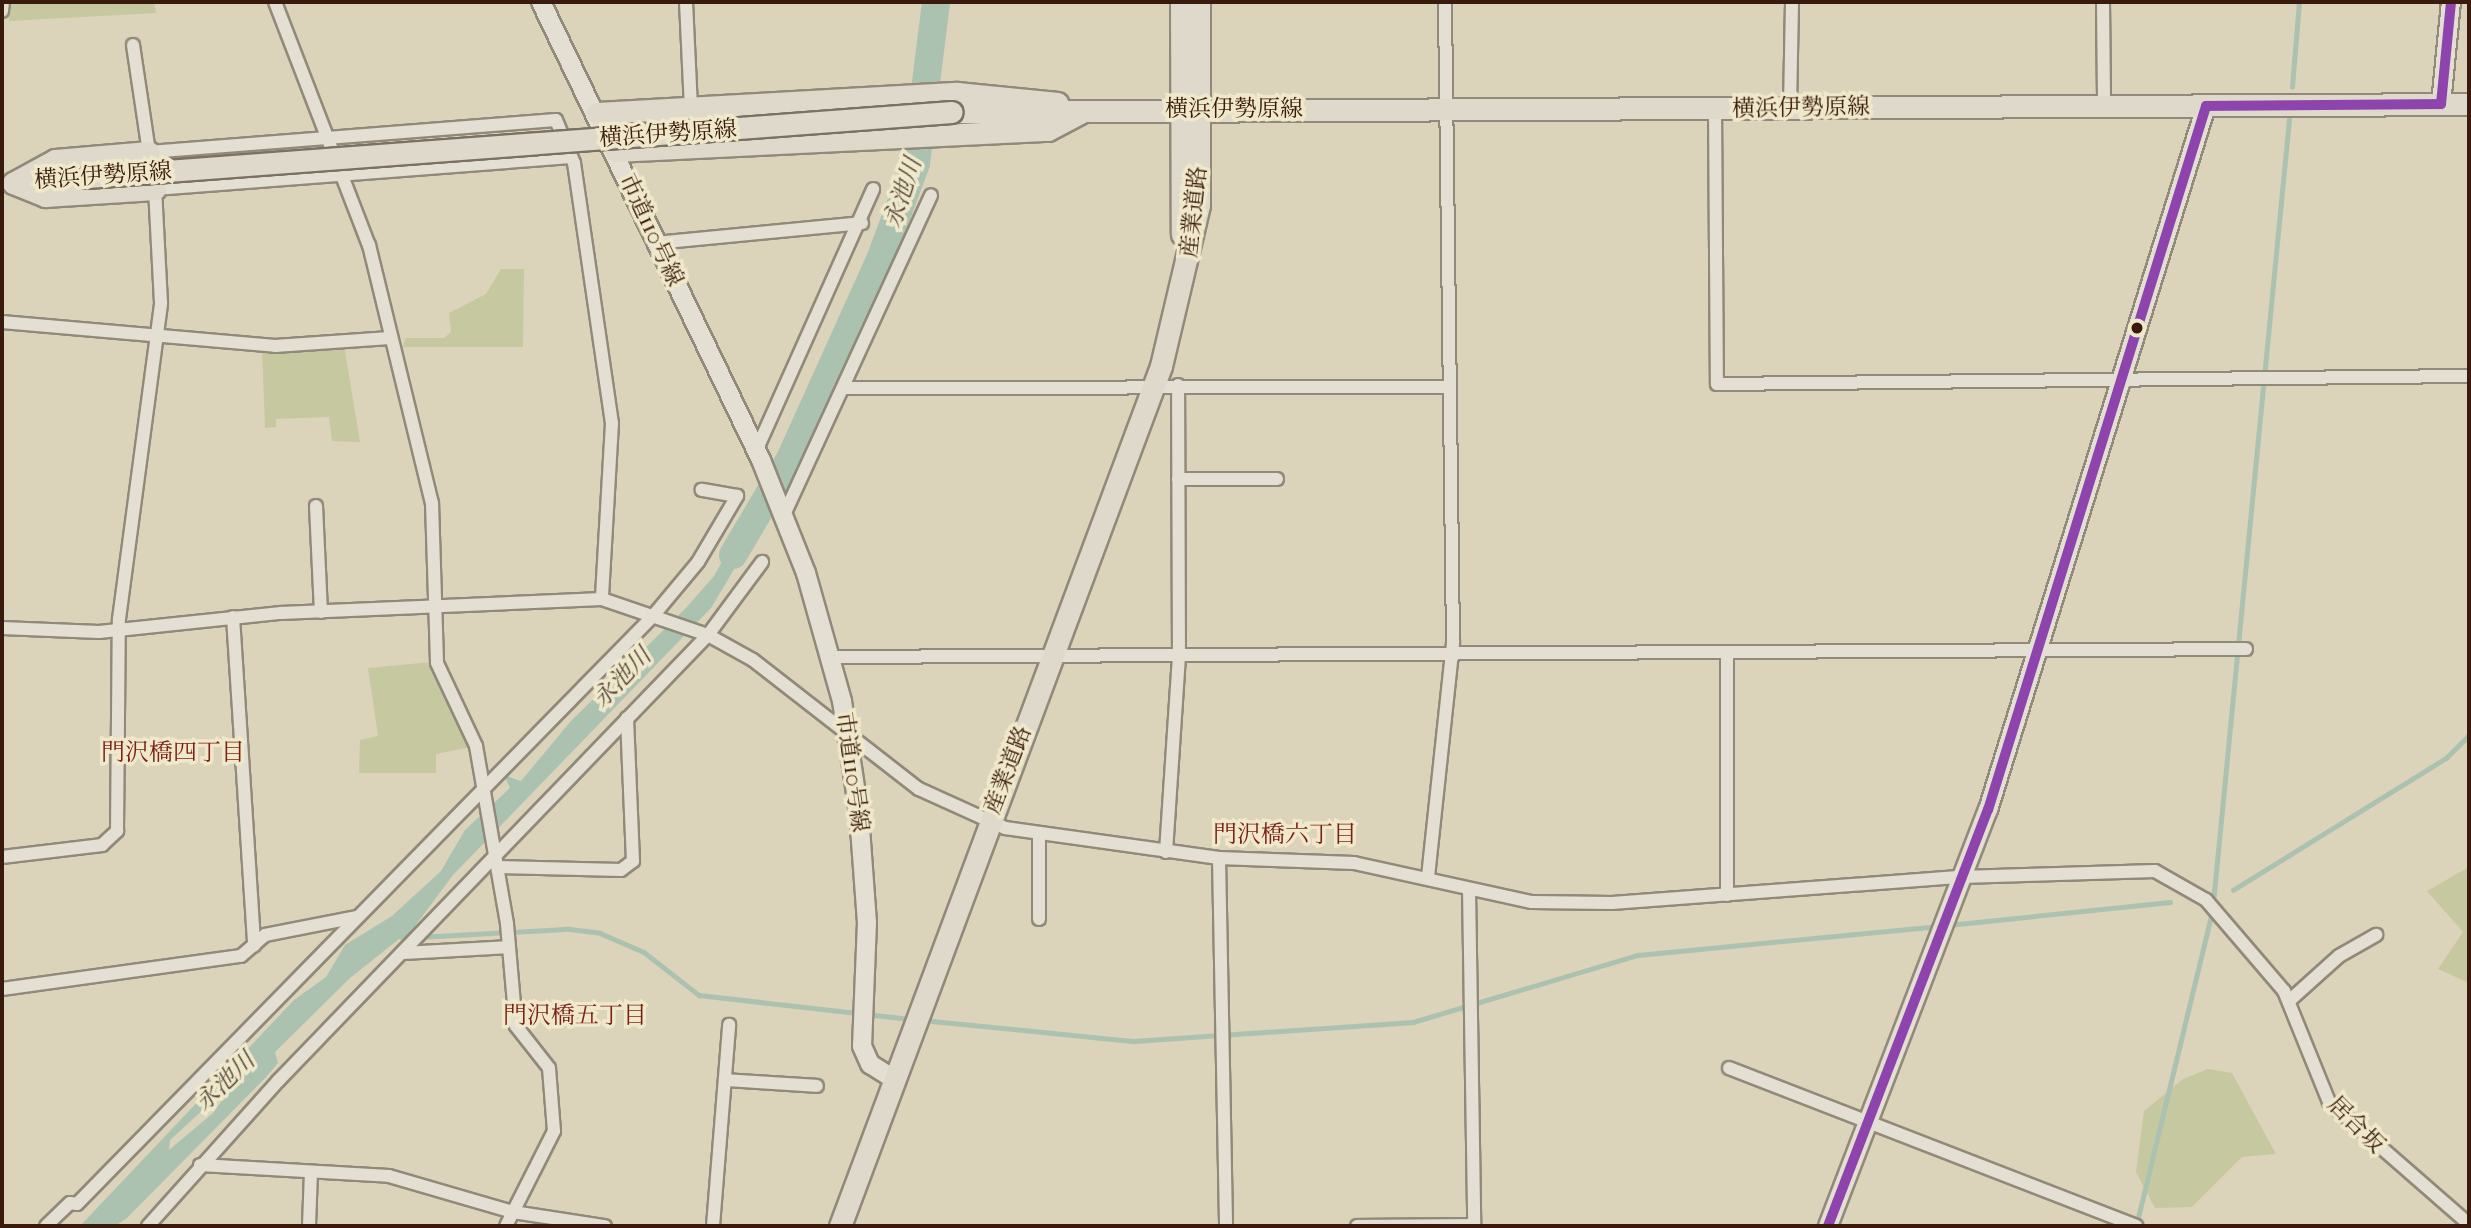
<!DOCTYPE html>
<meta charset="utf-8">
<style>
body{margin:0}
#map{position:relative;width:2471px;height:1228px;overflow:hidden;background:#dbd3ba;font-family:"IM FELL French Canon","Noto Serif JP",serif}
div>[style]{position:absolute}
.green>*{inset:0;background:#c6c9a0}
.water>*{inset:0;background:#abc2b0}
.stream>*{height:4.5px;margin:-2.25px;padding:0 2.25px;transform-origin:2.25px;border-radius:2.25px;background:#abc2b0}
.river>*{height:28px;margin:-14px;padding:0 14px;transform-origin:14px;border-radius:14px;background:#abc2b0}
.roads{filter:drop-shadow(2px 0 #918979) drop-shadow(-2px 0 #918979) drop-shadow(0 2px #918979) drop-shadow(0 -2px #918979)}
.street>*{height:12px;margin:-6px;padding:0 6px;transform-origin:6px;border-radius:6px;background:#e3dfd2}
.secondary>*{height:18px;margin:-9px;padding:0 9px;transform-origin:9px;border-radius:9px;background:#e3dfd2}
.primary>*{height:21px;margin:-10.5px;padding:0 10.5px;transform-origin:10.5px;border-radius:10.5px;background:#ded9ca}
.bridges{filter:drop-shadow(2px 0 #7a7163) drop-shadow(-2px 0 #7a7163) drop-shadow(0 2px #7a7163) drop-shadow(0 -2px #7a7163)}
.primary-bridge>*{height:21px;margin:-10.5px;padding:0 10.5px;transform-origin:10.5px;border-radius:10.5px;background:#ded9ca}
.bus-1>*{height:10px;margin:-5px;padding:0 5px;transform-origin:5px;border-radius:5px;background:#8e44ad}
.dots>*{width:19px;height:19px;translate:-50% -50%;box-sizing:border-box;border:4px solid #f0e8ca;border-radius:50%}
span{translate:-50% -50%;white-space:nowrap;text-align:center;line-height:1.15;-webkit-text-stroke:7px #f0e8ca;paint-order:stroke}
.street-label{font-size:23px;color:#391a0c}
.water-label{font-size:24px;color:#554a3c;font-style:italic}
.neighbourhood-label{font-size:24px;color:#7a1f14}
.frame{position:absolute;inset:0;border:4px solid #391a0c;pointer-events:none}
</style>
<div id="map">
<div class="green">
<div style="clip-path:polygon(11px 2px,154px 2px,156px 13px,9px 21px)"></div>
<div style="clip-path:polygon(501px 269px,524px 269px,523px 347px,403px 347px,405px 338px,444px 338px,451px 332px,449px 313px,486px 294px)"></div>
<div style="clip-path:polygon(344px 345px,360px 442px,332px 441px,329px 417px,276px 419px,276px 427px,265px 428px,262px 348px)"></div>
<div style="clip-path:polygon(432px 662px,471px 747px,436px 754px,436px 773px,359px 773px,360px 740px,378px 736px,368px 668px)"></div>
<div style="clip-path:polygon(2469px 867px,2469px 983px,2438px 969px,2463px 932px,2427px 891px)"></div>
<div style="clip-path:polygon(2208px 1069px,2232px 1073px,2276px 1154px,2242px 1157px,2192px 1207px,2155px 1208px,2136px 1172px,2144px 1111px,2183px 1079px)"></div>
</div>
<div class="water">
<div style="clip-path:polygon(evenodd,749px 514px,757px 531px,711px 608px,453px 875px,415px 926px,429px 931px,417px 944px,399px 939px,350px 978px,275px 1052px,278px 1063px,266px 1077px,127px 1218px,115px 1226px,80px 1226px,294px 1000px,326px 977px,345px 945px,392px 916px,441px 871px,465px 830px,510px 788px,504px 775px,521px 781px,571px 721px,685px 609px,714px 576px,749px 514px,239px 1077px,213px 1113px,169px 1150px,170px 1140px,239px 1077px)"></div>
</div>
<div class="stream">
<div style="left:2292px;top:87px;width:85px;rotate:-85.3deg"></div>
<div style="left:2233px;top:890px;width:251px;rotate:-31.8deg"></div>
<div style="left:2446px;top:758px;width:33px;rotate:-45deg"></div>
<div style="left:2213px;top:903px;width:787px;rotate:-84.46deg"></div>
<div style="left:1948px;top:925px;width:223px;rotate:-5.9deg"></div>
<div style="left:419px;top:937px;width:150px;rotate:-3.1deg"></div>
<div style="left:569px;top:929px;width:31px;rotate:7deg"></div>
<div style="left:600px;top:933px;width:48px;rotate:23.4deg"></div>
<div style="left:644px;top:952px;width:70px;rotate:38deg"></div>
<div style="left:699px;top:995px;width:159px;rotate:6.5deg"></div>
<div style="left:866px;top:1014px;width:44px;rotate:6.5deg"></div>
<div style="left:922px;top:1020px;width:213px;rotate:5.7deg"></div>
<div style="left:1134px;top:1041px;width:280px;rotate:-3.9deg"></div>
<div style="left:1413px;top:1022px;width:235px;rotate:-16.6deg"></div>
<div style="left:1638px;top:955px;width:303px;rotate:-5.5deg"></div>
<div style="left:2136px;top:1226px;width:323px;rotate:-76.4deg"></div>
</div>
<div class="river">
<div style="left:733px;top:555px;width:112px;rotate:-59.3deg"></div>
<div style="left:790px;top:459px;width:218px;rotate:-65.7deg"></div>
<div style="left:880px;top:260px;width:103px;rotate:-69.6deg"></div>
<div style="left:916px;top:163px;width:162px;rotate:-82.9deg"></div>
</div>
<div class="roads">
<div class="street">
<div style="left:275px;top:2px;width:261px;rotate:68.9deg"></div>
<div style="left:369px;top:245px;width:266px;rotate:76.3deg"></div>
<div style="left:432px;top:503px;width:160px;rotate:88.2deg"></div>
<div style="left:437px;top:663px;width:92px;rotate:64.8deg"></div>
<div style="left:476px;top:746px;width:181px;rotate:80.1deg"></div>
<div style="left:507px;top:924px;width:102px;rotate:85deg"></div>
<div style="left:516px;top:1026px;width:53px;rotate:51.8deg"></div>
<div style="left:549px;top:1068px;width:63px;rotate:85.5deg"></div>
<div style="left:554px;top:1131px;width:106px;rotate:116.8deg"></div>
<div style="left:686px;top:2px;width:107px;rotate:87.3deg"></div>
<div style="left:2103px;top:2px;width:104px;rotate:89.4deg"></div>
<div style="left:2px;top:11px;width:9px;rotate:-84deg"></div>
<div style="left:133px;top:45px;width:108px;rotate:81.5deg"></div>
<div style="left:149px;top:152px;width:408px;rotate:-4.5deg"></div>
<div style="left:556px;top:120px;width:47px;rotate:67.3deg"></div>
<div style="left:574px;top:163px;width:263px;rotate:81.7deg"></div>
<div style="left:612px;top:423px;width:176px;rotate:93.3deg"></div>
<div style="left:1790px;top:107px;width:105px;rotate:-88.9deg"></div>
<div style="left:1715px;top:109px;width:275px;rotate:89.6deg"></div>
<div style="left:1717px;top:384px;width:752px;rotate:-0.61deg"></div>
<div style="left:656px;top:243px;width:207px;rotate:-5.5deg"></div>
<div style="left:2px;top:322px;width:274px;rotate:5deg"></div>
<div style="left:275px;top:346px;width:115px;rotate:-4deg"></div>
<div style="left:846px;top:388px;width:603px;rotate:-0.1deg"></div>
<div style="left:756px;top:451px;width:287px;rotate:-65.9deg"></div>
<div style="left:1178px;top:479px;width:99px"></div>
<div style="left:316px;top:506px;width:106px;rotate:87.3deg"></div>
<div style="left:783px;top:517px;width:354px;rotate:-65.3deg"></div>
<div style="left:233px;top:617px;width:329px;rotate:86.3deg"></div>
<div style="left:2px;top:628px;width:97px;rotate:2.4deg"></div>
<div style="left:99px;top:632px;width:183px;rotate:-6deg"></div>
<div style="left:281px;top:613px;width:321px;rotate:-2.5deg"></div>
<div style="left:602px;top:599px;width:112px;rotate:18.8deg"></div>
<div style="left:708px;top:635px;width:51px;rotate:29.1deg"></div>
<div style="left:753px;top:660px;width:210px;rotate:37.9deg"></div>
<div style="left:919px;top:789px;width:94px;rotate:24.4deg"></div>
<div style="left:1005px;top:828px;width:216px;rotate:8deg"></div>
<div style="left:1219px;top:858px;width:135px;rotate:2.1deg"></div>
<div style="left:1354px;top:863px;width:182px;rotate:12.4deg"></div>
<div style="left:1532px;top:902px;width:80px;rotate:0.7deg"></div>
<div style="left:1612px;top:903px;width:350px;rotate:-4.3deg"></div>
<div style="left:1961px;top:877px;width:194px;rotate:-1.8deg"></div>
<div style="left:2155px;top:871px;width:59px;rotate:29.6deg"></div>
<div style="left:2206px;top:900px;width:120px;rotate:49.4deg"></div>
<div style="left:2284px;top:991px;width:120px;rotate:67.9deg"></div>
<div style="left:2329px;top:1102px;width:186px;rotate:41.1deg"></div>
<div style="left:832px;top:657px;width:1414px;rotate:-0.32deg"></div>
<div style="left:1166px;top:852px;width:196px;rotate:-86.2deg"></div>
<div style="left:1179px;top:656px;width:271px;rotate:-90.2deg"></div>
<div style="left:2px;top:857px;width:101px;rotate:-6.8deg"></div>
<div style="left:102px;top:845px;width:21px;rotate:-43deg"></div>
<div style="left:117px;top:831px;width:212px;rotate:-89.5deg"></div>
<div style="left:119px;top:619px;width:319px;rotate:-82.4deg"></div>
<div style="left:161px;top:303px;width:114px;rotate:-93deg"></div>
<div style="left:155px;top:189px;width:417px;rotate:-4.4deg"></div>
<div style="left:1219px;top:858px;width:368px;rotate:88.9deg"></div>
<div style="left:498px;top:867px;width:123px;rotate:1.4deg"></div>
<div style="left:621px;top:870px;width:15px;rotate:-37deg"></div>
<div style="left:633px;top:861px;width:143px;rotate:-92.4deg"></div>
<div style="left:1428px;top:877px;width:236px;rotate:-83.9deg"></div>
<div style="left:1453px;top:642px;width:640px;rotate:-90.72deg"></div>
<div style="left:1469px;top:889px;width:337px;rotate:89.1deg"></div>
<div style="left:1727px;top:895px;width:242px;rotate:-90deg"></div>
<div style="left:1039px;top:919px;width:84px;rotate:-90deg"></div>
<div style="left:405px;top:953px;width:104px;rotate:-3.3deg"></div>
<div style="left:2px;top:989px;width:241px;rotate:-7.9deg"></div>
<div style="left:241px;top:956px;width:32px;rotate:-41deg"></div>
<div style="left:265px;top:935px;width:94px;rotate:-11.1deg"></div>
<div style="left:2289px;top:1001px;width:67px;rotate:-42deg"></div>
<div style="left:2339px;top:956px;width:43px;rotate:-29.6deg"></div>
<div style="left:1729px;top:1068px;width:437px;rotate:21.2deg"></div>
<div style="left:725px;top:1080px;width:92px;rotate:3.7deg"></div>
<div style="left:200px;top:1165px;width:189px;rotate:3.3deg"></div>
<div style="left:389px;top:1176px;width:129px;rotate:16.2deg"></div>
<div style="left:513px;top:1212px;width:93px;rotate:8.7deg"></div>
<div style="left:46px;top:1226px;width:33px;rotate:-44deg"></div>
<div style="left:70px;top:1203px;width:7px;rotate:8deg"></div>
<div style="left:77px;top:1204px;width:823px;rotate:-45.59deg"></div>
<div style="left:653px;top:616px;width:70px;rotate:-50.2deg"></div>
<div style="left:698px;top:562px;width:77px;rotate:-59.4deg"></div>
<div style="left:737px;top:496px;width:36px;rotate:-170deg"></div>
<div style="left:148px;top:1226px;width:195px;rotate:-48.1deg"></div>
<div style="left:278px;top:1081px;width:620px;rotate:-46.05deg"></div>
<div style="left:708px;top:635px;width:91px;rotate:-53.5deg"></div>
<div style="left:309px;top:1226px;width:54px;rotate:-87.9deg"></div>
<div style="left:713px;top:1226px;width:202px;rotate:-85.4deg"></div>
<div style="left:1357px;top:1226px;width:117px;rotate:-0.5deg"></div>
</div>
<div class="secondary">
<div style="left:541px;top:2px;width:508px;rotate:64.34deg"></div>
<div style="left:761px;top:460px;width:122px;rotate:68.3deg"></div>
<div style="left:806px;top:573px;width:133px;rotate:74.3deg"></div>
<div style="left:842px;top:701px;width:114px;rotate:81.4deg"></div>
<div style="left:859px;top:814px;width:108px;rotate:85.8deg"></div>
<div style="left:867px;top:922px;width:124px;rotate:92.3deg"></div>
<div style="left:862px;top:1046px;width:20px;rotate:66deg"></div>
<div style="left:870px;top:1064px;width:26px;rotate:32deg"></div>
<div style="left:2441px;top:104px;width:102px;rotate:-84.4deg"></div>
<div style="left:1828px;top:1226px;width:446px;rotate:-69deg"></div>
<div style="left:1988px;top:810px;width:737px;rotate:-72.79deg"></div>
</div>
<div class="primary">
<div style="left:1181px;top:2px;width:232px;rotate:89.8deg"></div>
<div style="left:952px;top:112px;width:1517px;rotate:-0.3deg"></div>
<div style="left:597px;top:113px;width:361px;rotate:-3.2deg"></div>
<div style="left:957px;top:93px;width:101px;rotate:5.7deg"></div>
<div style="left:615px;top:151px;width:434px;rotate:-2.8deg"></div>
<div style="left:1048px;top:130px;width:38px;rotate:-28deg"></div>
<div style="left:23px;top:182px;width:64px;rotate:-4.5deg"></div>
<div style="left:13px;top:183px;width:35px;rotate:22deg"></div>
<div style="left:45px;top:196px;width:110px;rotate:-3.6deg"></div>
<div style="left:13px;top:183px;width:48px;rotate:-28.7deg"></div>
<div style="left:55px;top:160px;width:94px;rotate:-4.9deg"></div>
<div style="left:840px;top:1226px;width:918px;rotate:-69.53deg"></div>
<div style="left:1161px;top:366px;width:165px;rotate:-76.7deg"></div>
<div style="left:1199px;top:205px;width:203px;rotate:-90deg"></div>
</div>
</div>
<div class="bridges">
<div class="primary-bridge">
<div style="left:87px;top:177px;width:867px;rotate:-4.3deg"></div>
</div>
</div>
<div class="bus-1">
<div style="left:2441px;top:104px;width:102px;rotate:-84.4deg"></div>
<div style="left:2206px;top:106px;width:235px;rotate:-0.5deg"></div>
<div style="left:1828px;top:1226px;width:446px;rotate:-69deg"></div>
<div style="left:1988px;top:810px;width:737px;rotate:-72.79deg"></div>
</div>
<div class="dots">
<div style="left:2137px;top:328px;background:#391a0c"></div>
</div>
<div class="street-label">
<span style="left:1801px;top:108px;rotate:-1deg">横浜伊勢原線</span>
<span style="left:1234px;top:109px">横浜伊勢原線</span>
<span style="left:668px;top:134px;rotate:-4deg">横浜伊勢原線</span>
<span style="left:103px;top:176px;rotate:-4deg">横浜伊勢原線</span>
<span style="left:1194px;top:212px;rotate:-84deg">産業道路</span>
<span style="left:651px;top:230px;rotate:65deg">市道110号線</span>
<span style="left:1008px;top:770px;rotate:-69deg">産業道路</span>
<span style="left:852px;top:772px;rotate:82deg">市道110号線</span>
<span style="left:2356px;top:1125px;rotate:45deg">居合坂</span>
</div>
<div class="water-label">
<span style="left:903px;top:193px;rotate:-72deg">永池川</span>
<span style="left:622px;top:678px;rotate:-46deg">永池川</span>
<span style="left:225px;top:1082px;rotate:-44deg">永池川</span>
</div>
<div class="neighbourhood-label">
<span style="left:173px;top:753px">門沢橋四丁目</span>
<span style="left:1285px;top:835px">門沢橋六丁目</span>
<span style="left:575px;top:1016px">門沢橋五丁目</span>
</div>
<div class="frame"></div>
</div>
